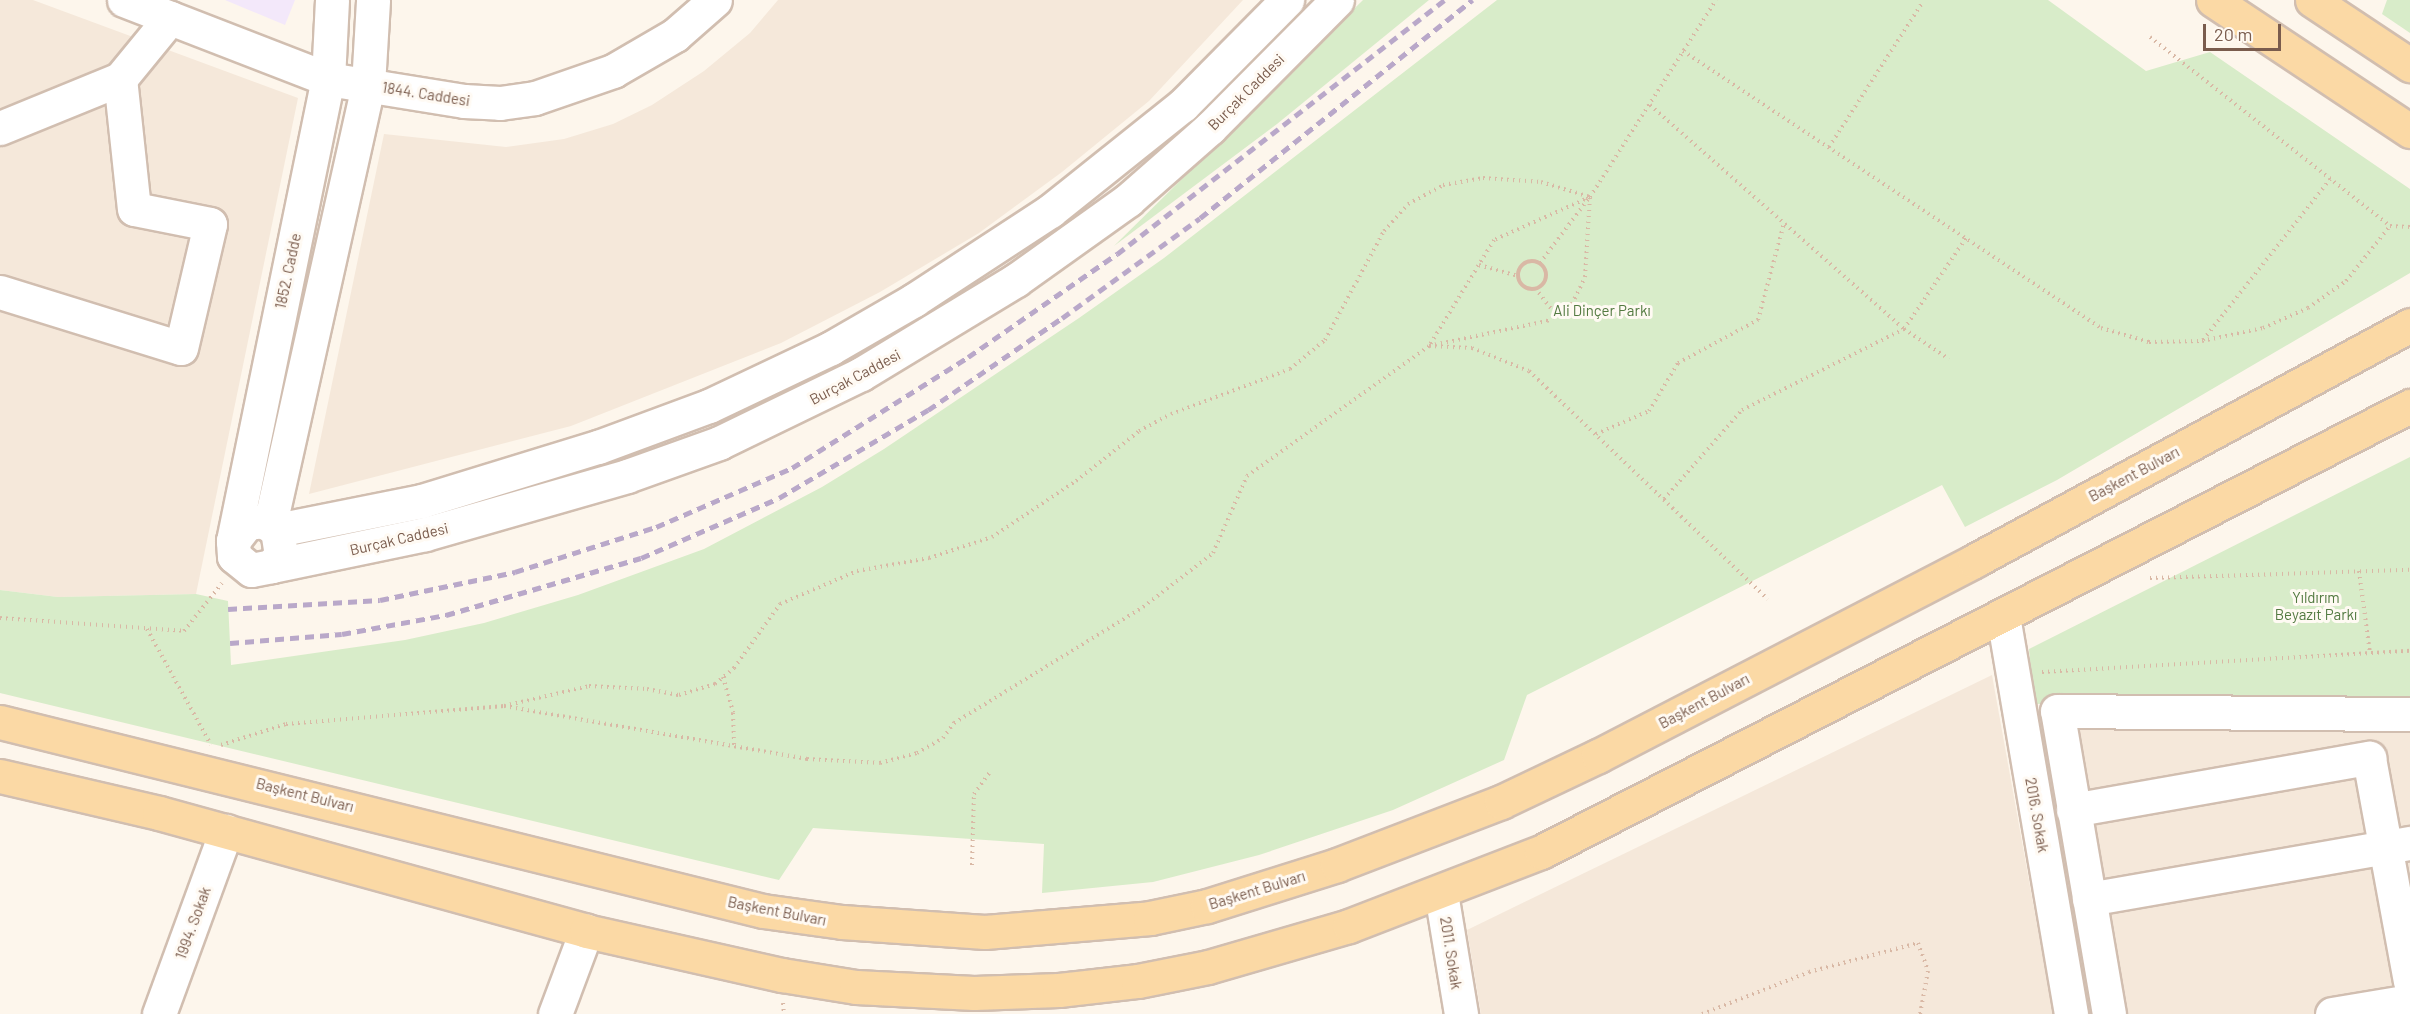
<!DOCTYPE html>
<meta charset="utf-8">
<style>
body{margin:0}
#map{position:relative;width:2410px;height:1014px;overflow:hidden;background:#fdf6ec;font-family:Barlow,sans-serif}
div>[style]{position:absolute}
.residential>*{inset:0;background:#f5e8da}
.education>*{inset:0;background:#f3e8fa}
.green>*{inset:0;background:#d8ecc9}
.path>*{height:4px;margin-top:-2px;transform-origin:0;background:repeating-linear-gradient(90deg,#d9b8a5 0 1.5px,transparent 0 6px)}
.path>.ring{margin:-2px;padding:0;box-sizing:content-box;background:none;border:4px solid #d9b8a5;border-radius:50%}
.roads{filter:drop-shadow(2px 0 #d1beb0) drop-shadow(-2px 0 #d1beb0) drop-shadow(0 2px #d1beb0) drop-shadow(0 -2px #d1beb0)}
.minor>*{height:33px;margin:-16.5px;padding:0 16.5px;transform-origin:16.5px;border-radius:16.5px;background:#fff}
.major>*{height:33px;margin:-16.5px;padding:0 16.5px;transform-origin:16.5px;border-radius:16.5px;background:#fbd9a5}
.rail>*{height:4.5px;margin-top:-2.25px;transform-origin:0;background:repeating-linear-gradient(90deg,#b9a8c9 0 9px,transparent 0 15px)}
span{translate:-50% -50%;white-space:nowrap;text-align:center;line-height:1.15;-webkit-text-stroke:6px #fffaf3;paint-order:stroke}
.street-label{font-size:15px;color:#7a5c4d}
.park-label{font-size:15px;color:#537a41}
.scale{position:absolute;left:2203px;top:24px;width:78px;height:27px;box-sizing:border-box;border:3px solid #7a5c4d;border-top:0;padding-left:8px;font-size:18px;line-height:21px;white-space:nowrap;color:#7a5c4d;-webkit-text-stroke:4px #fffaf3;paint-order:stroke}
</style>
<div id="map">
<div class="residential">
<div style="clip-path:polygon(0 0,33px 0,298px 98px,196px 594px,58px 597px,0 590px)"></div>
<div style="clip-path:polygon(778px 0,1243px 0,1149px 101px,1062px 172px,979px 233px,880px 292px,781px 343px,571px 426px,309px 494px,384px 134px,506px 147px,564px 139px,613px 124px,652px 105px,704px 71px,750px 33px)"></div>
<div style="clip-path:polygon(1992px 675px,2053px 1014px,1481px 1014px,1467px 930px)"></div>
<div style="clip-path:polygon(2050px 710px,2410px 711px,2410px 1014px,2108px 1014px)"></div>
</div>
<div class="education">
<div style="clip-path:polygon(225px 0,295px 0,285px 25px)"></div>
</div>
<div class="green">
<div style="clip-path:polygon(1363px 0,1429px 0,1277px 124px,1114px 246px)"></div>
<div style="clip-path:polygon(1497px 0,2048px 0,2146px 71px,2210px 52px,2410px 189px,2410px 273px,2057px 480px,1965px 527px,1942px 485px,1527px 695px,1504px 760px,1393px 810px,1259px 855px,1153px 882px,1042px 893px,1044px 844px,813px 828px,779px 880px,0 693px,0 590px,58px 597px,196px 594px,228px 601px,231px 665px,405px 640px,484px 623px,578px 595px,704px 549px,822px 487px,884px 449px,1079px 318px,1164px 258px)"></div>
<div style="clip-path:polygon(2387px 0,2410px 0,2410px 33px,2382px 14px)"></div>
<div style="clip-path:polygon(2410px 457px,2410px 697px,2034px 704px,2029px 649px)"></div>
</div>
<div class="path">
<div style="left:2150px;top:37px;width:305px;rotate:38.2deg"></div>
<div style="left:1683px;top:51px;width:501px;rotate:33.53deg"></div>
<div style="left:2101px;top:328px;width:50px;rotate:16.3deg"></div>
<div style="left:2149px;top:342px;width:53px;rotate:-1.1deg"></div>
<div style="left:2202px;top:341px;width:62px;rotate:-12deg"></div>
<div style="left:2263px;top:328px;width:49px;rotate:-24deg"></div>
<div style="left:2308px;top:308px;width:47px;rotate:-35.4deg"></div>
<div style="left:2346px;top:281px;width:70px;rotate:-51.3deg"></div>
<div style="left:2390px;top:226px;width:20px;rotate:3deg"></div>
<div style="left:1650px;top:105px;width:339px;rotate:41.4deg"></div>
<div style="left:1904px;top:329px;width:54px;rotate:33.7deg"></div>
<div style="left:1829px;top:147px;width:171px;rotate:-57.1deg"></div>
<div class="ring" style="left:1518px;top:261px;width:24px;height:24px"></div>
<div style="left:1540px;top:263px;width:81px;rotate:-53deg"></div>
<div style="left:1479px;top:265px;width:41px;rotate:15.8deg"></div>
<div style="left:1535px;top:288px;width:34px;rotate:52deg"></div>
<div style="left:2203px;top:340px;width:205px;rotate:-51.7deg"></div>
<div style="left:1596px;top:434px;width:58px;rotate:-23.5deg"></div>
<div style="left:1649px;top:411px;width:56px;rotate:-58.9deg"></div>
<div style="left:1678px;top:363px;width:91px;rotate:-28.3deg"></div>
<div style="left:1758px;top:320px;width:100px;rotate:-75deg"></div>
<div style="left:1664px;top:499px;width:118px;rotate:-48.8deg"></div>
<div style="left:1742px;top:410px;width:181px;rotate:-26.6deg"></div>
<div style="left:1904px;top:329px;width:110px;rotate:-55.7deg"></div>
<div style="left:2359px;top:571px;width:83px;rotate:82.4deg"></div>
<div style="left:2150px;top:578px;width:260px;rotate:-1.8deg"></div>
<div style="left:0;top:618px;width:184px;rotate:4deg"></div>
<div style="left:184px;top:631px;width:61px;rotate:-51.6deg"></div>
<div style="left:147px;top:629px;width:132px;rotate:61.1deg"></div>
<div style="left:2042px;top:672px;width:369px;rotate:-3.3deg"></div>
<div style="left:723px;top:677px;width:37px;rotate:74deg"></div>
<div style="left:733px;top:713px;width:33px;rotate:88deg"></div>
<div style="left:504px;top:706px;width:87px;rotate:-13.2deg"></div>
<div style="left:589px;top:686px;width:58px;rotate:3deg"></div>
<div style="left:647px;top:689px;width:33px;rotate:11deg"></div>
<div style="left:679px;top:695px;width:38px;rotate:-17deg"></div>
<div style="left:715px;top:684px;width:25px;rotate:-40deg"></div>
<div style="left:734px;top:668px;width:79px;rotate:-54.3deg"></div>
<div style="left:780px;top:604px;width:84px;rotate:-23.2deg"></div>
<div style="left:857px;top:571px;width:73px;rotate:-10.2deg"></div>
<div style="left:929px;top:558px;width:66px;rotate:-18.4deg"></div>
<div style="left:992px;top:537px;width:101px;rotate:-33.7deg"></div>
<div style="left:1076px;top:481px;width:80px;rotate:-38.4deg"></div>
<div style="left:1139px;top:431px;width:36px;rotate:-28deg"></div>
<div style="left:1171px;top:414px;width:127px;rotate:-20.7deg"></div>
<div style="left:1290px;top:369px;width:45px;rotate:-39.6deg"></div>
<div style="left:1325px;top:340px;width:124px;rotate:-61.6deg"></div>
<div style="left:1384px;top:231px;width:36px;rotate:-48deg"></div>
<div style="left:1408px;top:204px;width:40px;rotate:-28deg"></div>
<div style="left:1443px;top:185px;width:41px;rotate:-9.9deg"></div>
<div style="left:1483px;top:178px;width:58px;rotate:3.9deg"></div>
<div style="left:1541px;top:182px;width:51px;rotate:17deg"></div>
<div style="left:1590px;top:197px;width:105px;rotate:155.9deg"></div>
<div style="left:1494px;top:240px;width:124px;rotate:121.5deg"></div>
<div style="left:1429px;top:346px;width:43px;rotate:2.7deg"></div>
<div style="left:1472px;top:348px;width:61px;rotate:22deg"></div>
<div style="left:1529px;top:371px;width:330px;rotate:43.7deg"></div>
<div style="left:221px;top:745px;width:68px;rotate:-17.9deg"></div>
<div style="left:286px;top:724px;width:219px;rotate:-4.7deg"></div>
<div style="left:504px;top:706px;width:308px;rotate:9.9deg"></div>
<div style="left:807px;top:759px;width:73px;rotate:3.1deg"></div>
<div style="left:880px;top:763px;width:38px;rotate:-15deg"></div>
<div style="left:917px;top:753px;width:30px;rotate:-30deg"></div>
<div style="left:943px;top:738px;width:19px;rotate:-54deg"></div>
<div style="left:954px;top:723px;width:222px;rotate:-31.5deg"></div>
<div style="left:1143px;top:607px;width:88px;rotate:-37.6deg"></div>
<div style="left:1213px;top:553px;width:84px;rotate:-66.2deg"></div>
<div style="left:1247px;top:476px;width:224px;rotate:-35.5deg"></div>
<div style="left:1429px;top:346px;width:121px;rotate:-12deg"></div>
<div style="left:1547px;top:321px;width:30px;rotate:-34deg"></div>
<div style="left:1572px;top:304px;width:30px;rotate:-64deg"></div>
<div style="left:1585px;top:277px;width:80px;rotate:-86.4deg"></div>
<div style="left:1590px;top:197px;width:234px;rotate:-57.4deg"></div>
<div style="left:972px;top:865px;width:71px;rotate:-88.4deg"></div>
<div style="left:974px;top:794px;width:27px;rotate:-54deg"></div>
<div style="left:783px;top:1003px;width:11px;rotate:85deg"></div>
<div style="left:1702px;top:1014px;width:115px;rotate:-21.4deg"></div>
<div style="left:1809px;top:972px;width:113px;rotate:-14.9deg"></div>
<div style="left:1918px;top:943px;width:30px;rotate:70deg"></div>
<div style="left:1928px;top:971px;width:44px;rotate:100.5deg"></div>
</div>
<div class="roads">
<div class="minor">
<div style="left:124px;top:0;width:219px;rotate:21.2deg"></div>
<div style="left:328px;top:79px;width:138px;rotate:9.2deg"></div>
<div style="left:464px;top:101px;width:36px;rotate:3deg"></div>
<div style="left:500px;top:103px;width:35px;rotate:-8deg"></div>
<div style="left:535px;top:98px;width:83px;rotate:-19.1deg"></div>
<div style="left:613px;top:71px;width:72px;rotate:-30.1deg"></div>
<div style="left:675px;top:35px;width:53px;rotate:-41.2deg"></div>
<div style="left:0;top:128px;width:130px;rotate:-22.2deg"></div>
<div style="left:0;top:292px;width:189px;rotate:17.2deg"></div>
<div style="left:181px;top:348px;width:127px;rotate:-76.8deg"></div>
<div style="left:210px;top:224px;width:77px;rotate:-168.8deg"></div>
<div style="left:134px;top:209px;width:131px;rotate:-96.1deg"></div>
<div style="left:120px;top:79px;width:79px;rotate:-50.7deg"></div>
<div style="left:270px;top:524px;width:450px;rotate:-77.4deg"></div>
<div style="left:368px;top:85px;width:85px;rotate:-86.6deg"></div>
<div style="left:277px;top:530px;width:148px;rotate:-11.3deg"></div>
<div style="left:422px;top:501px;width:184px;rotate:-17.1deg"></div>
<div style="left:598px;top:447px;width:118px;rotate:-20.3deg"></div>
<div style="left:709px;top:406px;width:135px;rotate:-25.4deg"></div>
<div style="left:831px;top:348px;width:96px;rotate:-30deg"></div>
<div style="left:914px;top:300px;width:163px;rotate:-33.2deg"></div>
<div style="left:1050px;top:211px;width:170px;rotate:-38.6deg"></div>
<div style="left:1183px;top:105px;width:148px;rotate:-45.3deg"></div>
<div style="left:233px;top:541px;width:23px;rotate:-52deg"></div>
<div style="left:247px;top:523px;width:16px;rotate:-7deg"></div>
<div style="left:263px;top:521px;width:17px;rotate:33deg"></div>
<div style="left:277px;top:530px;width:24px;rotate:81deg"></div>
<div style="left:281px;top:554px;width:15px;rotate:127deg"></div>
<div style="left:272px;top:566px;width:21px;rotate:169deg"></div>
<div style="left:251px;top:570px;width:22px;rotate:-141deg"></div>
<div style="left:234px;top:556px;width:15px;rotate:-94deg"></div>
<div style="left:233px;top:541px;width:472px;rotate:-78.4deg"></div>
<div style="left:328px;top:79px;width:79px;rotate:-87.1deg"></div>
<div style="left:272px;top:566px;width:156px;rotate:-11.8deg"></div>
<div style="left:425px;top:534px;width:210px;rotate:-16deg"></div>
<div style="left:627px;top:476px;width:98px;rotate:-19.7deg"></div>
<div style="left:719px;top:443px;width:158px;rotate:-25.9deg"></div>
<div style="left:861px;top:374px;width:181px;rotate:-31.2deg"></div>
<div style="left:1016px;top:280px;width:138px;rotate:-35.5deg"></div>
<div style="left:1128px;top:200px;width:109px;rotate:-41.3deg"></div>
<div style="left:1210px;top:128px;width:180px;rotate:-45.2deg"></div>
<div style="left:2003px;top:616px;width:404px;rotate:80.3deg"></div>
<div style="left:2073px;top:810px;width:301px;rotate:-10deg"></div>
<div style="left:2369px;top:758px;width:227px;rotate:79.6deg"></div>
<div style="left:1441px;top:893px;width:123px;rotate:80.6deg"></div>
<div style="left:2089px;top:899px;width:326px;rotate:-9.9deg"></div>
<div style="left:159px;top:1014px;width:195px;rotate:-69.9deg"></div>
<div style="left:555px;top:1014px;width:89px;rotate:-69.5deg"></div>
<div style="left:2109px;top:1014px;width:307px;rotate:-99.7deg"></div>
<div style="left:2057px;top:711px;width:353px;rotate:0.5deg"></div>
<div style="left:2332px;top:1014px;width:79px;rotate:-9.5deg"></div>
</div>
<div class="major">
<div style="left:2213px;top:0;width:237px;rotate:33.6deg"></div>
<div style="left:2312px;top:0;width:118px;rotate:33.6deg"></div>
<div style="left:0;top:722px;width:786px;rotate:13.91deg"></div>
<div style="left:763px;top:911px;width:80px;rotate:7.9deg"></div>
<div style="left:842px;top:922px;width:143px;rotate:4deg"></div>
<div style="left:985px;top:932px;width:166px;rotate:-4.8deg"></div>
<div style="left:1150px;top:918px;width:58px;rotate:-11.9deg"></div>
<div style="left:1207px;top:906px;width:136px;rotate:-17.5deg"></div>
<div style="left:1337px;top:865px;width:176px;rotate:-21deg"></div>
<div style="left:1501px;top:802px;width:107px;rotate:-25.4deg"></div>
<div style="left:1598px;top:756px;width:424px;rotate:-27.4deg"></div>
<div style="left:1974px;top:561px;width:496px;rotate:-28.4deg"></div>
<div style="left:0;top:776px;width:163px;rotate:13.1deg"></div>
<div style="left:159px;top:813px;width:443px;rotate:15.4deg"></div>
<div style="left:586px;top:931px;width:201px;rotate:12.7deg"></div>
<div style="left:782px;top:975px;width:75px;rotate:9.2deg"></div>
<div style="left:856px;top:987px;width:118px;rotate:2.9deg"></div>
<div style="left:974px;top:993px;width:85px;rotate:-2deg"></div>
<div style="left:1059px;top:990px;width:80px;rotate:-6.5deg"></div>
<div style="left:1138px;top:981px;width:71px;rotate:-11.3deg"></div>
<div style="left:1208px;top:967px;width:147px;rotate:-16.2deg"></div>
<div style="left:1349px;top:926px;width:206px;rotate:-21.1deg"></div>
<div style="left:1541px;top:852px;width:977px;rotate:-27.17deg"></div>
</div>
</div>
<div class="rail">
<div style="left:228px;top:609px;width:152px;rotate:-3.4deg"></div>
<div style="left:380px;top:600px;width:138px;rotate:-11.7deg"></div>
<div style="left:515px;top:572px;width:148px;rotate:-17.7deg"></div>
<div style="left:656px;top:527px;width:148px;rotate:-23.5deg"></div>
<div style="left:792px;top:468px;width:208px;rotate:-32.2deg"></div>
<div style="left:968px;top:357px;width:181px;rotate:-34.7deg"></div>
<div style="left:1117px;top:254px;width:415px;rotate:-37.8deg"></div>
<div style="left:230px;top:643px;width:112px;rotate:-4.6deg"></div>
<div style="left:342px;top:634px;width:106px;rotate:-10.4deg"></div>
<div style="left:446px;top:615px;width:203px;rotate:-16.3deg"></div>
<div style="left:641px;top:558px;width:150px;rotate:-23.5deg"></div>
<div style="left:779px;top:498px;width:173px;rotate:-30.6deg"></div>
<div style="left:928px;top:410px;width:163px;rotate:-34.5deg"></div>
<div style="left:1062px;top:318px;width:170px;rotate:-35.9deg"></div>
<div style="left:1200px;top:218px;width:349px;rotate:-38.7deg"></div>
</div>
<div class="street-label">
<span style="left:1246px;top:92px;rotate:-45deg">Burçak Caddesi</span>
<span style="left:426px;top:94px;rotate:9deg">1844. Caddesi</span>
<span style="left:288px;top:271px;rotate:-78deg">1852. Cadde</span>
<span style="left:855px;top:377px;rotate:-28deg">Burçak Caddesi</span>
<span style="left:2134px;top:474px;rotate:-28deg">Başkent Bulvarı</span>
<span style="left:399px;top:539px;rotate:-13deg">Burçak Caddesi</span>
<span style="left:1704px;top:701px;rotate:-28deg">Başkent Bulvarı</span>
<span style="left:305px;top:795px;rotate:14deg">Başkent Bulvarı</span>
<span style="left:2037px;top:815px;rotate:80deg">2016. Sokak</span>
<span style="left:1257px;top:890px;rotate:-17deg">Başkent Bulvarı</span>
<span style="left:777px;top:911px;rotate:11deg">Başkent Bulvarı</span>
<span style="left:193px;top:923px;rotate:-70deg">1994. Sokak</span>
<span style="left:1451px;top:953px;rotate:81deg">2011. Sokak</span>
</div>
<div class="park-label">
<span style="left:1602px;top:311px">Ali Dinçer Parkı</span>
<span style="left:2316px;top:606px">Yıldırım<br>Beyazıt Parkı</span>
</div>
<div class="scale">20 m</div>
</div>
